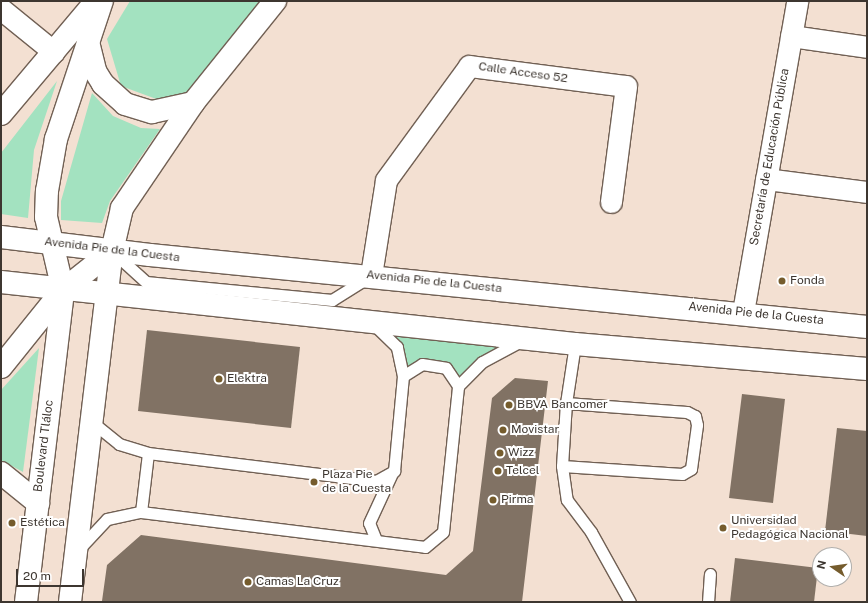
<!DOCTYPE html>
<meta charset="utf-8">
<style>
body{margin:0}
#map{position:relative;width:868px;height:603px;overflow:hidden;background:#f3e0d2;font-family:"Public Sans",sans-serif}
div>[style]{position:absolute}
.green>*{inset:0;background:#a3e2c0}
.building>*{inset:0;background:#817264}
.roads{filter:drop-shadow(1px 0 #716054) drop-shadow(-1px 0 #716054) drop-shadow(0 1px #716054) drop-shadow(0 -1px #716054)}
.lane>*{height:11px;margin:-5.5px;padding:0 5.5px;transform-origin:5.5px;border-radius:5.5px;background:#fff}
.street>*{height:21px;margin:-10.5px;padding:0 10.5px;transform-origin:10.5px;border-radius:10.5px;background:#fff}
.secondary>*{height:22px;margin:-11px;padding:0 11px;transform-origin:11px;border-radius:11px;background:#fff}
.dots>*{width:11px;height:11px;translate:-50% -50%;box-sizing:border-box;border:2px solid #fff;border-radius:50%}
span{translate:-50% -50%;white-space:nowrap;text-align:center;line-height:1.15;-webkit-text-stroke:4px #fff;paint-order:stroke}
.street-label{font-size:12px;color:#3d3630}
.poi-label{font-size:12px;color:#3d3630}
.left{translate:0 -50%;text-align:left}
.frame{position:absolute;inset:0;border:2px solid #3d3630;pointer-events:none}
.north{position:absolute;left:812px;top:547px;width:40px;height:40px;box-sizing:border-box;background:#fff;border:1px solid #b1afac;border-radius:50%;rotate:283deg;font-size:11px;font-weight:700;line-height:16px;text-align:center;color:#3d3630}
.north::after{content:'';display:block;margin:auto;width:14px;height:18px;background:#755c2d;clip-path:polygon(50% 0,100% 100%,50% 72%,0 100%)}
.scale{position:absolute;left:16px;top:569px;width:68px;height:18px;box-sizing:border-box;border:2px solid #3d3630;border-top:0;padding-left:5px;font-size:12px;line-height:14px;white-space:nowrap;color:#3d3630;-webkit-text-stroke:3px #fff;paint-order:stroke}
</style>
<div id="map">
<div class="green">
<div style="clip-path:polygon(130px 1px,262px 1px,189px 92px,159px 100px,121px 86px,107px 39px)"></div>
<div style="clip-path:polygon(57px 81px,34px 150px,28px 218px,1px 214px,1px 153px)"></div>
<div style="clip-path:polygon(92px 93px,113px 116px,141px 128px,160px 129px,110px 201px,102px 223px,61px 220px,61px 201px)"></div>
<div style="clip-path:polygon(373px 323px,526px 339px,482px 362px,458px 386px,446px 368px,422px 364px,403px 376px,397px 347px)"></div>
<div style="clip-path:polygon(39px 348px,23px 472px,1px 460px,1px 390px)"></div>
</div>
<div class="building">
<div style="clip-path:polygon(147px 330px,300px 347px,291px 428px,138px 411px)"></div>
<div style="clip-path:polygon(515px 378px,548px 381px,522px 602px,102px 601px,107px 565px,141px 535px,446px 575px,473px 551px,492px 398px)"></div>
<div style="clip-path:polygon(742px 394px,785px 399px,773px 503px,729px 498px)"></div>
<div style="clip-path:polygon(837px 428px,867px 431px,867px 536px,825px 531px)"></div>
<div style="clip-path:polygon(735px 558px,818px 568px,814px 602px,730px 602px)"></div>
</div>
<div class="roads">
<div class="lane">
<div style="left:114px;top:253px;width:43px;rotate:42.2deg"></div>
<div style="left:146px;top:282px;width:187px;rotate:5.5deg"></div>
<div style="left:332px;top:300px;width:39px;rotate:-32deg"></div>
<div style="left:403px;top:376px;width:22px;rotate:-32deg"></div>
<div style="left:422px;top:364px;width:24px;rotate:9deg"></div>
<div style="left:446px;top:368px;width:22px;rotate:56deg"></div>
<div style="left:566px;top:403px;width:121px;rotate:4.3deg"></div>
<div style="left:687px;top:412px;width:9px;rotate:27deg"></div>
<div style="left:695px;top:416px;width:9px;rotate:77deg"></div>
<div style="left:697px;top:425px;width:44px;rotate:97.8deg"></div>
<div style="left:691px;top:469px;width:10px;rotate:151deg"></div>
<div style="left:682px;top:474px;width:120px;rotate:-176.2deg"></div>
<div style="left:562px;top:466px;width:63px;rotate:-86.4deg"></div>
<div style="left:566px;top:403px;width:60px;rotate:-81.3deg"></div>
<div style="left:92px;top:422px;width:35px;rotate:39deg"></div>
<div style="left:119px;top:444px;width:30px;rotate:17deg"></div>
<div style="left:148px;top:453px;width:230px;rotate:7deg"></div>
<div style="left:376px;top:481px;width:21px;rotate:-29deg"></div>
<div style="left:394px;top:471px;width:95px;rotate:-84.6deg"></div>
<div style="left:403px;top:376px;width:30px;rotate:-102deg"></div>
<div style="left:397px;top:347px;width:33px;rotate:-136deg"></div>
<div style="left:562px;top:466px;width:34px;rotate:82deg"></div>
<div style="left:567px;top:500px;width:40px;rotate:53deg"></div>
<div style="left:591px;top:532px;width:80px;rotate:60.9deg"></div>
<div style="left:141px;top:512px;width:59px;rotate:-83.2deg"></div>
<div style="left:376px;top:540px;width:18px;rotate:-112deg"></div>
<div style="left:369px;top:523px;width:57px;rotate:-65.2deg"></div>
<div style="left:78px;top:550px;width:42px;rotate:-46.9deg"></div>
<div style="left:107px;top:519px;width:35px;rotate:-12deg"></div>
<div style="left:141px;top:512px;width:286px;rotate:7deg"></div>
<div style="left:425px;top:547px;width:23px;rotate:-40deg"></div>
<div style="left:443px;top:532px;width:147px;rotate:-84.1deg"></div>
<div style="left:458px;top:386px;width:34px;rotate:-45deg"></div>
<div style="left:482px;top:362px;width:44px;rotate:-28.3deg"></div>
<div style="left:708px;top:602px;width:28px;rotate:-86deg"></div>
</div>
<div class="street">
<div style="left:1px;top:9px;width:68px;rotate:39.1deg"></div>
<div style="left:791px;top:36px;width:77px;rotate:8.2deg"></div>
<div style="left:766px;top:179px;width:102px;rotate:7.3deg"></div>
<div style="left:371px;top:275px;width:96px;rotate:-81deg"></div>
<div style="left:386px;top:180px;width:141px;rotate:-53.9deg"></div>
<div style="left:469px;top:66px;width:158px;rotate:7.3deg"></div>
<div style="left:626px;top:86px;width:117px;rotate:97.4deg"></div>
<div style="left:743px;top:312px;width:316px;rotate:-80.1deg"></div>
</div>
<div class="secondary">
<div style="left:88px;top:42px;width:30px;rotate:76deg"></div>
<div style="left:95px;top:71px;width:15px;rotate:58deg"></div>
<div style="left:103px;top:84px;width:30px;rotate:42deg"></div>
<div style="left:125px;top:104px;width:28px;rotate:17deg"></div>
<div style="left:152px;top:112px;width:42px;rotate:-12.4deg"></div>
<div style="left:1px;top:114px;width:148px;rotate:-49.9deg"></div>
<div style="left:1px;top:237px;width:150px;rotate:6.9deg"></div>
<div style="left:150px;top:255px;width:721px;rotate:5.73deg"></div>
<div style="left:1px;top:282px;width:577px;rotate:6.16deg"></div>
<div style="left:575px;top:344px;width:293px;rotate:4.9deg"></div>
<div style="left:1px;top:367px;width:99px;rotate:-51.2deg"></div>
<div style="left:63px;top:290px;width:63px;rotate:-38.5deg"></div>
<div style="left:1px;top:473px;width:48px;rotate:39deg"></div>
<div style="left:26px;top:602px;width:314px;rotate:-83.2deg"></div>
<div style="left:63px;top:290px;width:75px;rotate:-103.1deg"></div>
<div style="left:46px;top:217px;width:26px;rotate:-88deg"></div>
<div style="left:47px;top:191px;width:53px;rotate:-80.2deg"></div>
<div style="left:56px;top:139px;width:145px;rotate:-71.6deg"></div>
<div style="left:70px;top:602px;width:354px;rotate:-83.2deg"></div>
<div style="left:112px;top:251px;width:44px;rotate:-76.9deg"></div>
<div style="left:122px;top:208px;width:127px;rotate:-55.9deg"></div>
<div style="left:193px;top:103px;width:131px;rotate:-51.2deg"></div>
</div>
</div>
<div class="dots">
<div style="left:782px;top:281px;background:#755c2d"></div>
<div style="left:219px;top:379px;background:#755c2d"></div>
<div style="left:509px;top:405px;background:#755c2d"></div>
<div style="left:503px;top:430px;background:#755c2d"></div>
<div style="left:500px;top:453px;background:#755c2d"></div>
<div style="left:498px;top:471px;background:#755c2d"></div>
<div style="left:314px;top:482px;background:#755c2d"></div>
<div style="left:493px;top:500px;background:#755c2d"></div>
<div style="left:12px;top:523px;background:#755c2d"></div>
<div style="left:723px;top:528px;background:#755c2d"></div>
<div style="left:248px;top:582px;background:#755c2d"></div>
</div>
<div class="street-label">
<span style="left:523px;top:73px;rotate:8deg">Calle Acceso 52</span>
<span style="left:770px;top:157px;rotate:-80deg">Secretaría de Educación Pública</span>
<span style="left:112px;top:250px;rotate:7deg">Avenida Pie de la Cuesta</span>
<span style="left:434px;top:282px;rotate:6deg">Avenida Pie de la Cuesta</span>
<span style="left:756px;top:314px;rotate:6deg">Avenida Pie de la Cuesta</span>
<span style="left:44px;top:446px;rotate:-83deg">Boulevard Tláloc</span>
</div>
<div class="poi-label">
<span class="left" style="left:790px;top:281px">Fonda</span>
<span class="left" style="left:227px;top:379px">Elektra</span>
<span class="left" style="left:517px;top:405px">BBVA Bancomer</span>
<span class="left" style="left:511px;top:430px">Movistar</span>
<span class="left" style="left:508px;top:453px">Wizz</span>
<span class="left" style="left:506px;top:471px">Telcel</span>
<span class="left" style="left:322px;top:482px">Plaza Pie<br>de la Cuesta</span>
<span class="left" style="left:501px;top:500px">Pirma</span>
<span class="left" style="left:731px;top:528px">Universidad<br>Pedagógica Nacional</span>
<span class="left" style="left:20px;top:523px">Estética</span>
<span class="left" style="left:256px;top:582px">Camas La Cruz</span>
</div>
<div class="frame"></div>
<div class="north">N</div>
<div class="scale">20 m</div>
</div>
